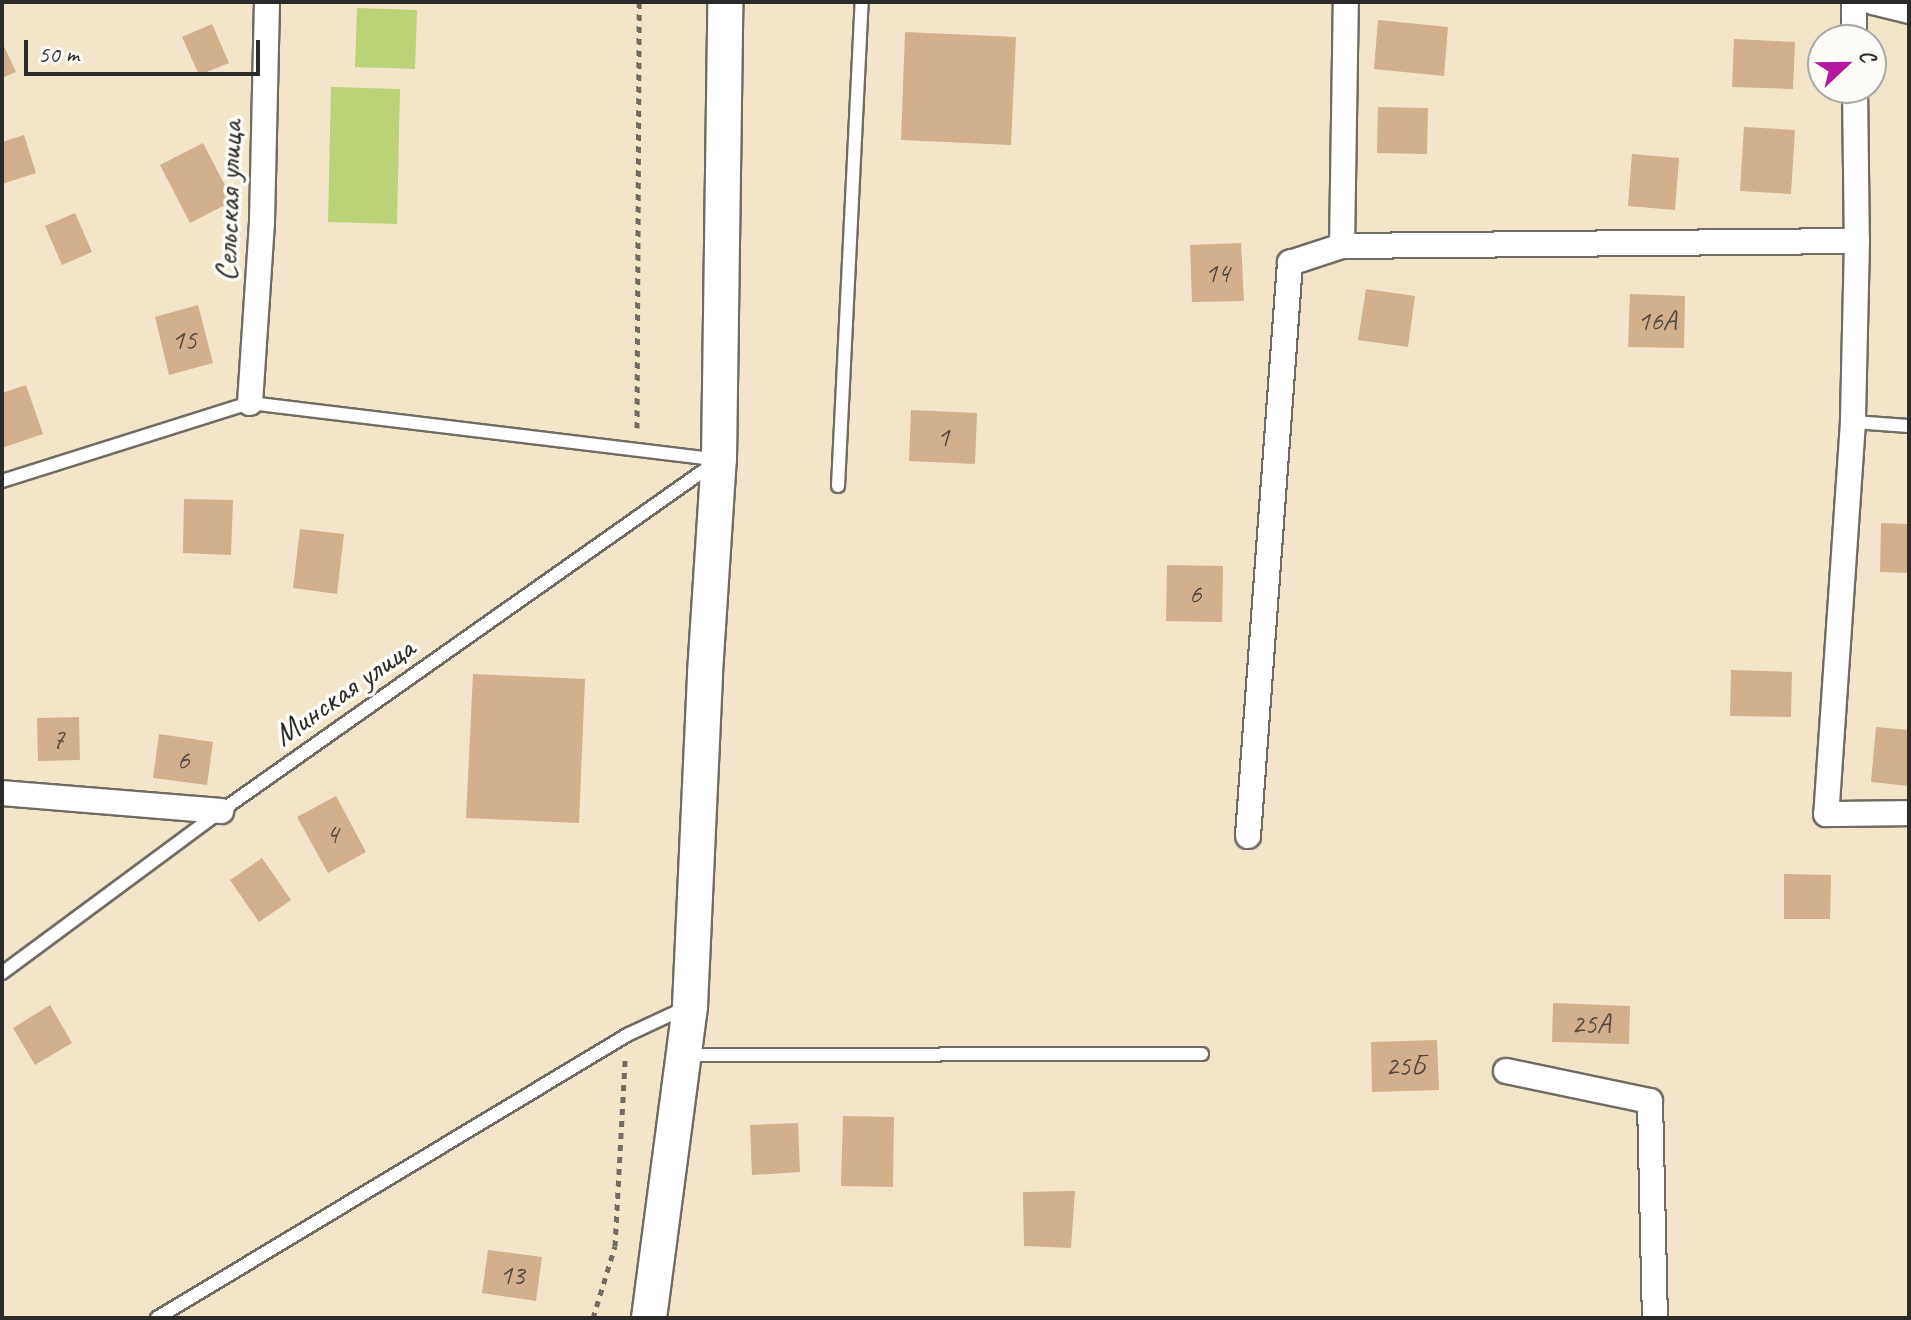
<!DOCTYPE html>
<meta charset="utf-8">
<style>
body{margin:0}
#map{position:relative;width:1911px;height:1320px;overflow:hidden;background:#f2e5ca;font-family:Caveat,sans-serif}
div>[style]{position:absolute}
.green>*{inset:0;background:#bcd276}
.building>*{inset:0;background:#d2b08b}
.path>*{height:5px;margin-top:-2.5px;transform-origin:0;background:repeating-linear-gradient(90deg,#716c63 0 6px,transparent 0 12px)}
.roads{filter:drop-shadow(2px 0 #716c63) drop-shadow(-2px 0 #716c63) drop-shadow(0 2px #716c63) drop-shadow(0 -2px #716c63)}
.lane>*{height:12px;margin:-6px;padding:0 6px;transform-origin:6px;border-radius:6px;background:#fff}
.street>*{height:24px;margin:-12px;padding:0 12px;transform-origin:12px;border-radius:12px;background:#fff}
.secondary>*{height:34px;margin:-17px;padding:0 17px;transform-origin:17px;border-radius:17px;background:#fff}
span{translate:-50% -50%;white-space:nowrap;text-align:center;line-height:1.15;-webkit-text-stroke:7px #fdfcf7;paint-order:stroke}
.number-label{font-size:28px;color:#554c43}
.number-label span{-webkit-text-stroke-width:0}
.street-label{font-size:32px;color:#2b2b2b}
.frame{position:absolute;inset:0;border:4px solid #2b2b2b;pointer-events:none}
.north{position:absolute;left:1807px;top:24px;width:80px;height:80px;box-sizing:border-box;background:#fdfcf7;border:2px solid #a9a8a5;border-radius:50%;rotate:68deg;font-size:22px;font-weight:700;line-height:32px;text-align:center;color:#2b2b2b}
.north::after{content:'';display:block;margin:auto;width:28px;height:36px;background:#b5179e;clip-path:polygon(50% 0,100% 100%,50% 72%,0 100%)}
.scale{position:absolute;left:24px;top:40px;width:236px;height:36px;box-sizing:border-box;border:4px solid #2b2b2b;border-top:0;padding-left:10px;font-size:24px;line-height:28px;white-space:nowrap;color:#2b2b2b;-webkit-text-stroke:6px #fdfcf7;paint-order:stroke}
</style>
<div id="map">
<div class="green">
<div style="clip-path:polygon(357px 8px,417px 10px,415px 69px,355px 67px)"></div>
<div style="clip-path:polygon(331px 87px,400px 89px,397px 224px,328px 222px)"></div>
</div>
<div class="building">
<div style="clip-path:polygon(1378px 20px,1448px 27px,1444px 76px,1374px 69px)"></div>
<div style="clip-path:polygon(212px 24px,229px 63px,199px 75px,182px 37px)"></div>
<div style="clip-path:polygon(905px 32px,1016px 37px,1011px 145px,901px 140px)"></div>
<div style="clip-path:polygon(1734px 39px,1795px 42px,1793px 89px,1732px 87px)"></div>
<div style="clip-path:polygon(2px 42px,16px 72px,2px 78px)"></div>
<div style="clip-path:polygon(1378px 107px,1428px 108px,1427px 154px,1377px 153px)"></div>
<div style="clip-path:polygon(1744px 127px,1795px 130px,1791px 194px,1740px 191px)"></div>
<div style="clip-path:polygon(24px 135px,36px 173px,2px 184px,2px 142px)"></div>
<div style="clip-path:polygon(203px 143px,233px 201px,190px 223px,160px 165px)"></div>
<div style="clip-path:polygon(1632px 154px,1679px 158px,1675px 210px,1628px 206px)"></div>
<div style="clip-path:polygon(75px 213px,92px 252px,62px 265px,45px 226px)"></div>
<div style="clip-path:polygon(1241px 243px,1244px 301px,1192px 302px,1190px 245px)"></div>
<div style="clip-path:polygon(1366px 289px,1415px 296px,1408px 347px,1358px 340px)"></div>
<div style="clip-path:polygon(1630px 294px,1685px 296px,1684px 348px,1628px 347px)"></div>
<div style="clip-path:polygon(198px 305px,213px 363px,169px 375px,155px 317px)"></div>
<div style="clip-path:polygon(26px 385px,43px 434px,2px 448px,2px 393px)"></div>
<div style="clip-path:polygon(911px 410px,977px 413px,975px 464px,909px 461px)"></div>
<div style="clip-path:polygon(184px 499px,233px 500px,231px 555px,183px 553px)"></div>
<div style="clip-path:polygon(1881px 523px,1909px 524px,1909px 573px,1880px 572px)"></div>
<div style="clip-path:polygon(300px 529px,344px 534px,337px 594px,293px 588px)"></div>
<div style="clip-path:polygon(1167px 565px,1223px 566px,1222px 622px,1166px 621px)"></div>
<div style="clip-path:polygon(1731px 670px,1792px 672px,1791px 717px,1730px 716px)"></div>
<div style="clip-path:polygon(473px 674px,585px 679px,579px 823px,466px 818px)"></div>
<div style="clip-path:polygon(79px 717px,80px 760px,38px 761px,37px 718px)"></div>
<div style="clip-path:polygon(1876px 727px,1909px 730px,1909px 786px,1871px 782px)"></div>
<div style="clip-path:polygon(159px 734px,213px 742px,207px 785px,153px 778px)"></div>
<div style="clip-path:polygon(336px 796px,366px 852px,328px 873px,297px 817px)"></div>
<div style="clip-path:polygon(262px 858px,291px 900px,259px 922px,230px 880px)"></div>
<div style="clip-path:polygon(1784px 874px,1831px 875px,1830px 919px,1784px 919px)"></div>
<div style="clip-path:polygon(1553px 1003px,1630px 1006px,1629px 1044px,1552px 1042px)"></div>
<div style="clip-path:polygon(50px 1005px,72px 1043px,35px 1065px,13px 1028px)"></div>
<div style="clip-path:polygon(1437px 1040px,1439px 1090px,1372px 1092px,1371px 1042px)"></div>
<div style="clip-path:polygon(843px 1116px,894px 1117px,893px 1187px,841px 1186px)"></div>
<div style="clip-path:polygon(798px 1123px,800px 1172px,752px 1175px,750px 1125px)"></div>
<div style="clip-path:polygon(1075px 1191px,1071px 1248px,1024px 1246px,1023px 1192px)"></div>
<div style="clip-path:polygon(488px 1250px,542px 1257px,536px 1301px,482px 1293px)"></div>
</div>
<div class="path">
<div style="left:637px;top:428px;width:426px;rotate:-89.7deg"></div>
<div style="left:593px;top:1318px;width:75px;rotate:-73deg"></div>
<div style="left:615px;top:1246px;width:187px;rotate:-86.9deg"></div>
</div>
<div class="roads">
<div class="lane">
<div style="left:1853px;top:422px;width:56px;rotate:4.1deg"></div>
<div style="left:2px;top:481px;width:260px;rotate:-17.5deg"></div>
<div style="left:250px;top:403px;width:469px;rotate:6.9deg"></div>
<div style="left:838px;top:486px;width:485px;rotate:-87.2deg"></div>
<div style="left:2px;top:973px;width:272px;rotate:-36.5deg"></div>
<div style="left:221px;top:811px;width:602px;rotate:-35.19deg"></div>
<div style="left:686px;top:1055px;width:516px;rotate:-0.11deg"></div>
<div style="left:157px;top:1318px;width:549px;rotate:-31.05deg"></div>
<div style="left:627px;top:1035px;width:66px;rotate:-25deg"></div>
</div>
<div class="street">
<div style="left:1854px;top:2px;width:38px;rotate:90deg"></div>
<div style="left:1873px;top:2px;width:37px;rotate:14deg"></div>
<div style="left:1855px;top:88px;width:153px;rotate:89.3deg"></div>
<div style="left:1857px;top:241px;width:181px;rotate:91.3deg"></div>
<div style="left:1853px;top:422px;width:393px;rotate:93.9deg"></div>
<div style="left:1826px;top:814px;width:83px;rotate:-0.7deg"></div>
<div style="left:1342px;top:246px;width:515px;rotate:-0.56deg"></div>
<div style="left:250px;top:403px;width:181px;rotate:-86.2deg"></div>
<div style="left:262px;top:222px;width:220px;rotate:-88.7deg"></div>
<div style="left:2px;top:793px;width:220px;rotate:4.7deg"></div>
<div style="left:1248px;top:836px;width:575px;rotate:-85.81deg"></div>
<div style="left:1290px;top:263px;width:55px;rotate:-18.1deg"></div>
<div style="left:1342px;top:246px;width:244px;rotate:-89.1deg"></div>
<div style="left:1506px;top:1071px;width:147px;rotate:11.8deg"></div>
<div style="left:1650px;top:1101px;width:217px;rotate:88.7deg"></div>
</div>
<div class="secondary">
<div style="left:649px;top:1318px;width:315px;rotate:-82.5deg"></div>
<div style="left:690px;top:1006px;width:333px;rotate:-87.4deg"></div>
<div style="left:705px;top:673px;width:214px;rotate:-86.3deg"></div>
<div style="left:719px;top:459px;width:457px;rotate:-89.2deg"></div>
</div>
</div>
<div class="number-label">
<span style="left:1217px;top:273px">14</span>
<span style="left:1657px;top:321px">16А</span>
<span style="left:184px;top:340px">15</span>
<span style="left:943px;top:437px">1</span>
<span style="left:1195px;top:594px">6</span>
<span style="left:58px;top:739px">7</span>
<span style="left:183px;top:760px">6</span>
<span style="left:332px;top:834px">4</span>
<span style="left:1591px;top:1024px">25А</span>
<span style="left:1405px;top:1066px">25Б</span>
<span style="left:512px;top:1275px">13</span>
</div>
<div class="street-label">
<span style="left:229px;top:201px;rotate:-88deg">Сельская улица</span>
<span style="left:344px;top:692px;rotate:-35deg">Минская улица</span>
</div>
<div class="frame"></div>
<div class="north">С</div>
<div class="scale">50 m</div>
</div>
